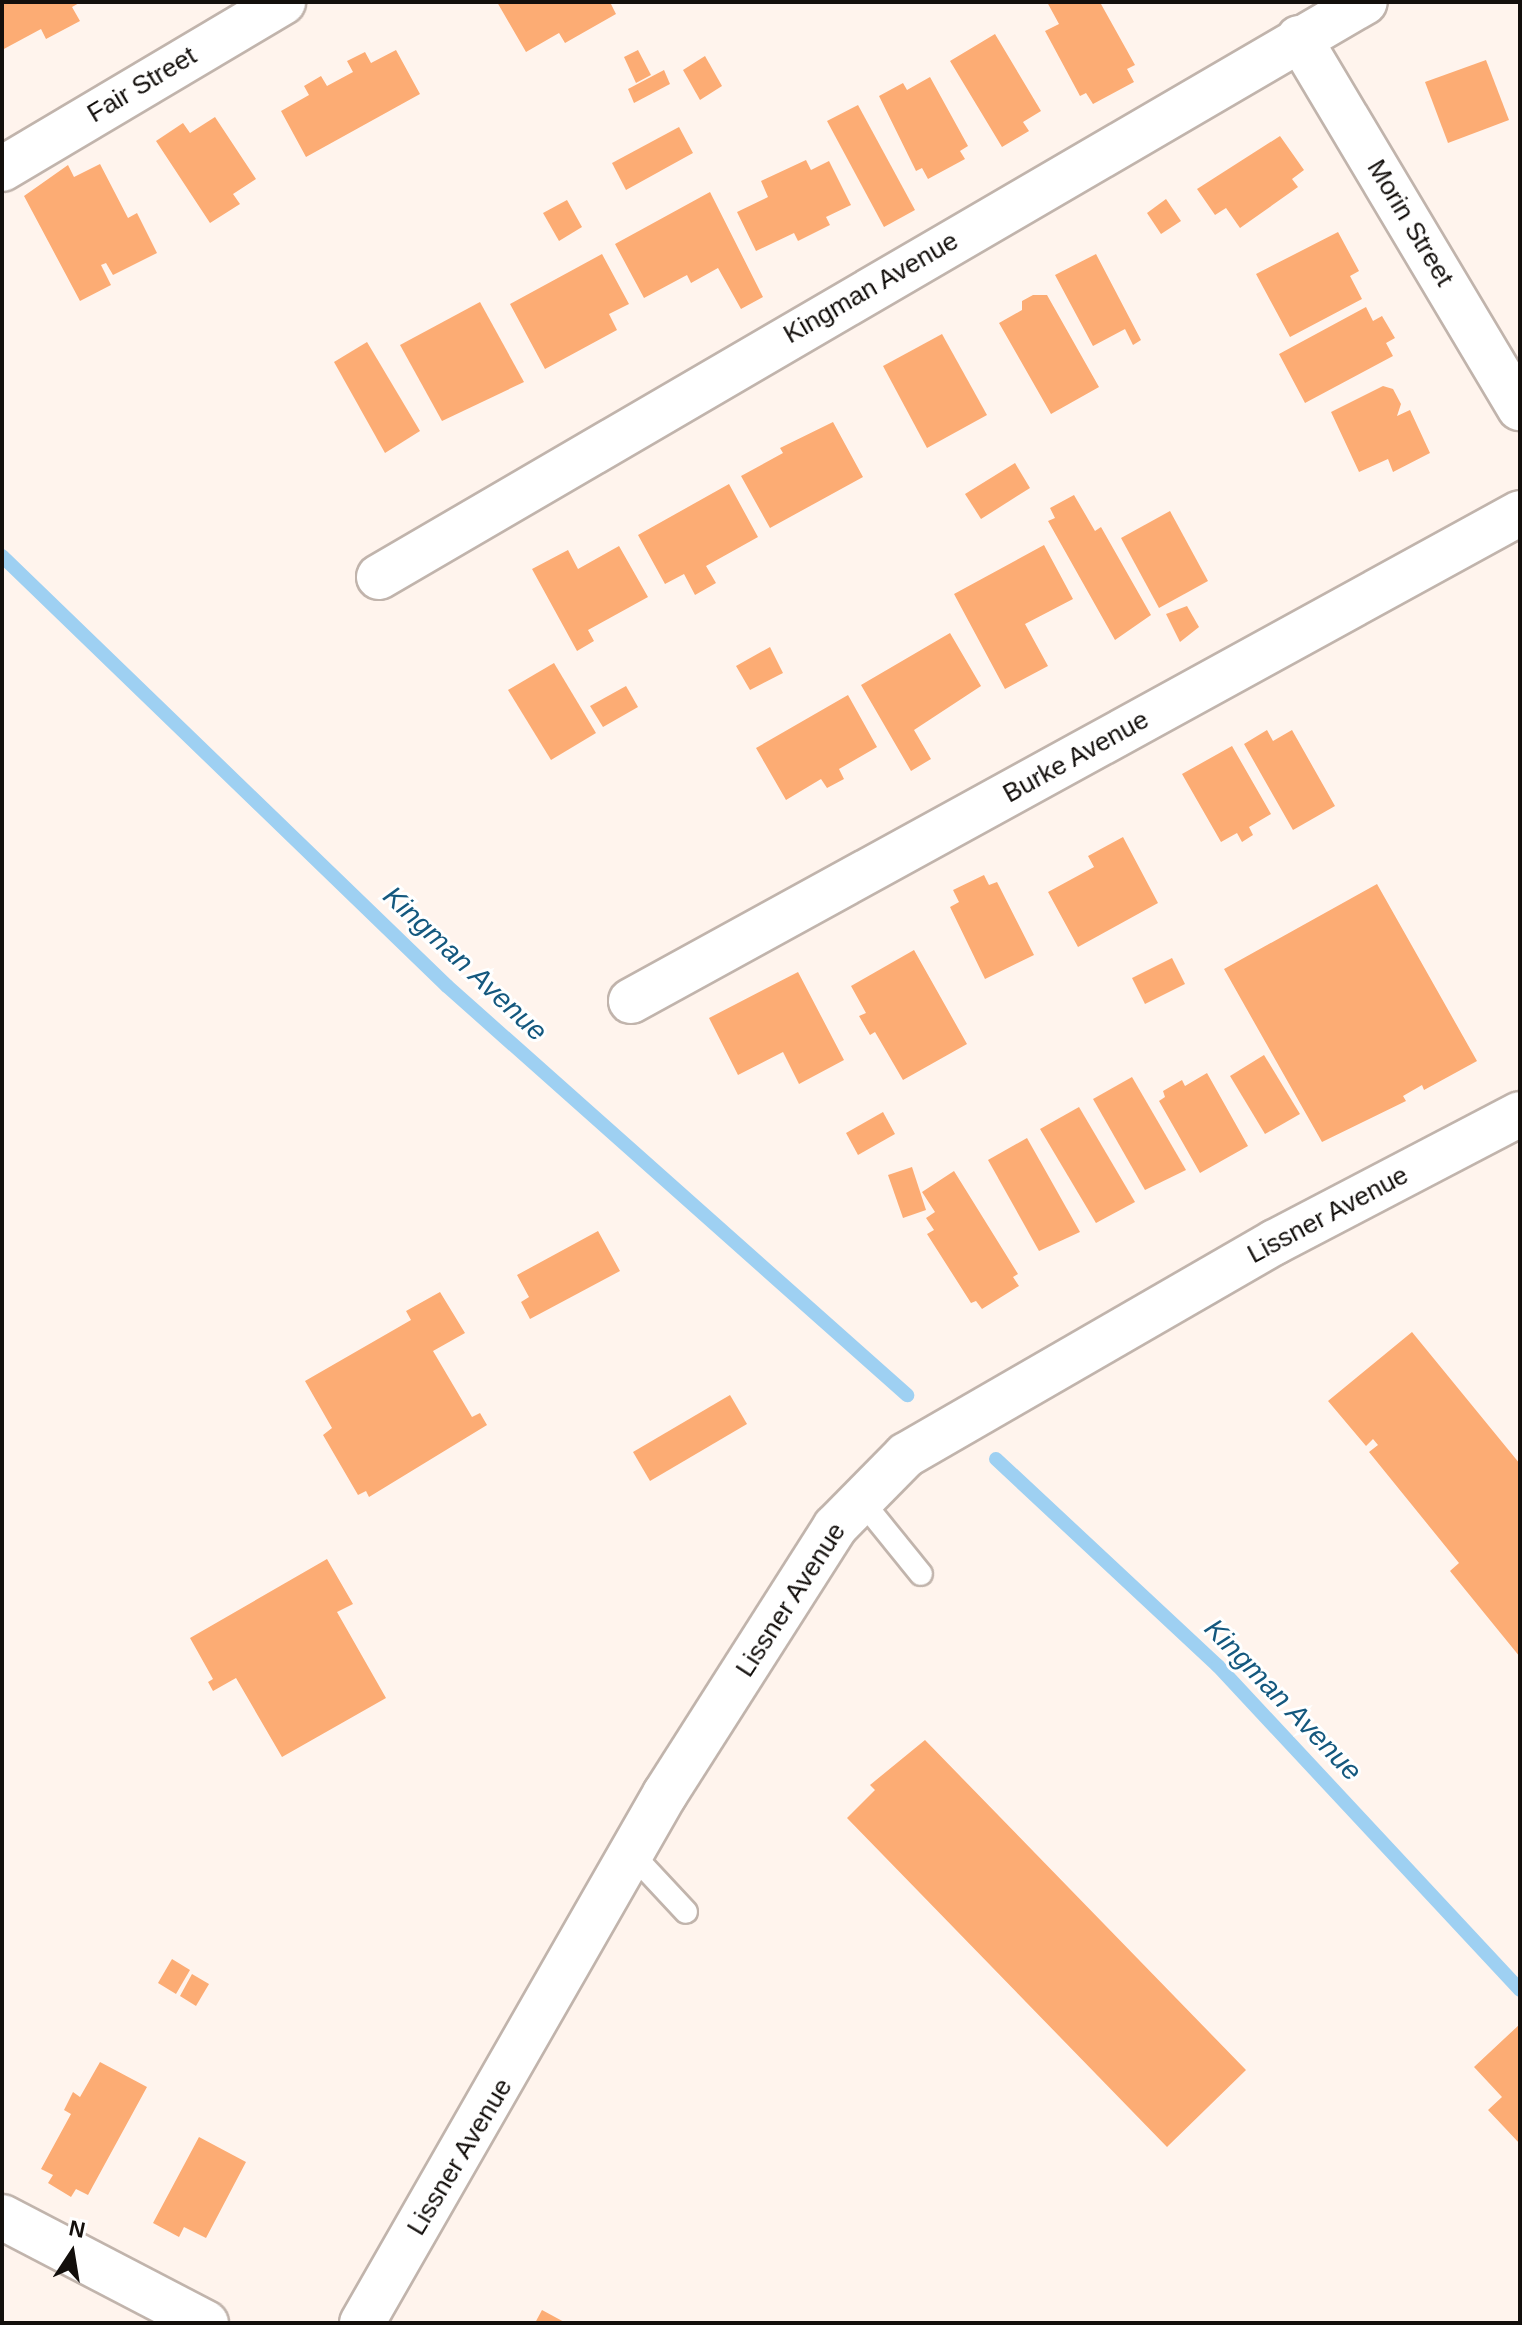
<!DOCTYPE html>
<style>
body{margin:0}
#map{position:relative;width:1522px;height:2325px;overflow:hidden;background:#fff4ed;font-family:Arial,sans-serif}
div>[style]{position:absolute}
.stream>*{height:14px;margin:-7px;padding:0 7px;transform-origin:7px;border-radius:7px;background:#9ed0f2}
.building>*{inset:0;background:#fcac74}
.roads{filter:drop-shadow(2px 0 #c1b4ac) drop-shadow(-2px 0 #c1b4ac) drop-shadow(0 2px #c1b4ac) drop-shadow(0 -2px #c1b4ac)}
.lane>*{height:22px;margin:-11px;padding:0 11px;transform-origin:11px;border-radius:11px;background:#fff}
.street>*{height:44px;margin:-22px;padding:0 22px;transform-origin:22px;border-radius:22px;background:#fff}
.secondary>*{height:44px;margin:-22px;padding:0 22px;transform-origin:22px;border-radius:22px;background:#fff}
span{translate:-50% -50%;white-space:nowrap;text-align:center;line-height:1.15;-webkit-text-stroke:6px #fff;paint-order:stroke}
.street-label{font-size:26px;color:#130f0c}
.water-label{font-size:28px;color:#14587e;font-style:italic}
.frame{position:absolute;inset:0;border:4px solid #130f0c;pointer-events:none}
.north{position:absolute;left:32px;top:2213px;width:80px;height:80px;-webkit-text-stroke:6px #fff;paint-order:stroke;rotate:12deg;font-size:22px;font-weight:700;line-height:32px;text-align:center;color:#130f0c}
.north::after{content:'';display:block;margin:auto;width:28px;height:36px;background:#130f0c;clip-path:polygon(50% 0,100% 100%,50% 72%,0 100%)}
</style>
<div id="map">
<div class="stream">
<div style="left:2px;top:556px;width:619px;rotate:44.02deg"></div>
<div style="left:447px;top:986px;width:616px;rotate:41.64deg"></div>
<div style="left:996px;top:1459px;width:304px;rotate:43deg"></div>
<div style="left:1218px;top:1666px;width:443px;rotate:47deg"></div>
</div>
<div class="building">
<div style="clip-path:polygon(2px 2px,81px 2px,72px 7px,80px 21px,46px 39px,41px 29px,2px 50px)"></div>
<div style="clip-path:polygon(497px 2px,610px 2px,616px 14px,565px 43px,559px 33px,526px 52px)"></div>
<div style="clip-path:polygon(1047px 2px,1105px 2px,1101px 4px,1135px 65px,1127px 69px,1134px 82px,1093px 104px,1086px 93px,1080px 96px,1045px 31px,1059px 24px)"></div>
<div style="clip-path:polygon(995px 34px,1041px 111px,1023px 122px,1029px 131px,1002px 147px,950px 61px)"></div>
<div style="clip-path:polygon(396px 50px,420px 94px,306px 157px,281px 111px,309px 95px,304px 86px,321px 76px,327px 86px,353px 72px,347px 61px,365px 52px,371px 63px)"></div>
<div style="clip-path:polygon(638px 50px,651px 75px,636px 83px,624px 57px)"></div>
<div style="clip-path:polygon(705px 56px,722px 86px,700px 100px,683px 70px)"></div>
<div style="clip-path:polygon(1486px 60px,1509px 120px,1448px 143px,1425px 82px)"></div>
<div style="clip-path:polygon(664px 70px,670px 84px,634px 103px,628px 89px)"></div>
<div style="clip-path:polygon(930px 77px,968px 146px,960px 151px,965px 159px,928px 179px,922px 168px,916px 171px,879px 96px,903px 83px,907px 90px)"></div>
<div style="clip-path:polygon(858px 105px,915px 210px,884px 227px,827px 121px)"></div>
<div style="clip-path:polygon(215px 117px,256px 179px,233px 194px,240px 204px,210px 223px,156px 141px,183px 123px,190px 133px)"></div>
<div style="clip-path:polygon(679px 127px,693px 153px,626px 190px,612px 163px)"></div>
<div style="clip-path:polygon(1280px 136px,1304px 170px,1292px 179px,1298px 187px,1240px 228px,1226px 208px,1215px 215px,1197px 189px)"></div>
<div style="clip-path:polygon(806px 160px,811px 170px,829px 161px,851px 205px,826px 217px,830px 225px,798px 241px,794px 233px,756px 251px,737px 212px,768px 197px,761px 181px)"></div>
<div style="clip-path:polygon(100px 164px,128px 218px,137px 213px,157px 253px,113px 275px,106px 263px,101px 265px,111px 285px,80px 301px,24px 196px,68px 165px,74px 177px)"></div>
<div style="clip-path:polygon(710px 192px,763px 297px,741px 309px,718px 268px,691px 283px,687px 275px,644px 298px,615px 244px)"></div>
<div style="clip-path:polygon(1166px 199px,1181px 221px,1161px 234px,1147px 213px)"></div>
<div style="clip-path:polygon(567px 200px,582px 227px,559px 241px,543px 213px)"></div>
<div style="clip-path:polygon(1338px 232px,1359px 271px,1350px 276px,1362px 299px,1290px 337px,1256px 274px)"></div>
<div style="clip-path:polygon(602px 254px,629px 304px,609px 314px,617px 330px,545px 369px,510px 304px)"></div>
<div style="clip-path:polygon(1096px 254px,1141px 340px,1133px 345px,1125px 329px,1093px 346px,1055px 275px)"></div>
<div style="clip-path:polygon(1033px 295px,1047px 295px,1099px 387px,1051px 414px,999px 323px,1022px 310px,1022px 301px)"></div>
<div style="clip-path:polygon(480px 302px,524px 382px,442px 421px,400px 345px)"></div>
<div style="clip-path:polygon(1366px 307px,1373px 321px,1382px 316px,1395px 338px,1386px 343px,1393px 356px,1305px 403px,1279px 354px)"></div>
<div style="clip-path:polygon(942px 334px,987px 415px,927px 448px,883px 366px)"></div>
<div style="clip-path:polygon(367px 342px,420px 431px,385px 453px,334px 362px)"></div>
<div style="clip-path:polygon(1383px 386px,1393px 389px,1401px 404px,1397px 416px,1410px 410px,1430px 453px,1393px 472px,1388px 459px,1359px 472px,1331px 412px)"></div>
<div style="clip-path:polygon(833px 422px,863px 477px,770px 528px,741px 476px,783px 453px,780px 448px)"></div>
<div style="clip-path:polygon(1015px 463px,1030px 488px,981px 519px,965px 494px)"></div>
<div style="clip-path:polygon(729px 484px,758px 537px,706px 566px,716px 583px,695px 595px,684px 574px,665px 584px,638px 535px)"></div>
<div style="clip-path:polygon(1074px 495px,1095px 531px,1101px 527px,1151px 615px,1115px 640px,1048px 521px,1055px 518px,1050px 508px)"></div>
<div style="clip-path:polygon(1170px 511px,1208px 581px,1159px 608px,1121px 538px)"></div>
<div style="clip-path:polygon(1044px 545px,1073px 599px,1025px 624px,1048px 666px,1005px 689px,954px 594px)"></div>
<div style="clip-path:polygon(619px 546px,648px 597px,588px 630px,594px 641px,577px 651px,532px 569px,568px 550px,578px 569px)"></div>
<div style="clip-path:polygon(1187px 606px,1199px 627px,1180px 642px,1166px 614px)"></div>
<div style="clip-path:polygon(950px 633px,981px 686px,914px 730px,931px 759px,911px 771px,861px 685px)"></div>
<div style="clip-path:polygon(770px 647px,783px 673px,750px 690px,736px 666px)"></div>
<div style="clip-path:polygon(554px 663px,596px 733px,551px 760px,508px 690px)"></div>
<div style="clip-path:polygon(626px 686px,638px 707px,603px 727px,590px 706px)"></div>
<div style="clip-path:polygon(848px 695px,877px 747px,839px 769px,844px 779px,827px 788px,821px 779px,786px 800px,756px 748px)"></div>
<div style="clip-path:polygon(1267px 730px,1273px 741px,1292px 730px,1335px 806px,1293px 830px,1244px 744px)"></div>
<div style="clip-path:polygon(1232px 746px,1271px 814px,1249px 827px,1253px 835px,1242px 842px,1237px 833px,1221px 842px,1182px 774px)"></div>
<div style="clip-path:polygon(1123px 837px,1158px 903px,1078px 947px,1048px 892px,1094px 867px,1088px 856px)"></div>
<div style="clip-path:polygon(984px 875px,989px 885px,997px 882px,1034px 955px,985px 979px,950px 907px,959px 902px,953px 890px)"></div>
<div style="clip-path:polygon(1377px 884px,1477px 1061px,1424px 1090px,1422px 1085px,1403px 1096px,1406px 1101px,1322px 1142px,1224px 969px)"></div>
<div style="clip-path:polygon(914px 950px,967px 1044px,903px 1080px,875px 1032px,870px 1035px,859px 1016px,866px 1013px,851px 986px)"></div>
<div style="clip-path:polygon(1172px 958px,1185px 984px,1145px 1004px,1132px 978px)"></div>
<div style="clip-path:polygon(798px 972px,844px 1060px,799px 1084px,783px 1052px,738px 1075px,709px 1018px)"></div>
<div style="clip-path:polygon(1264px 1055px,1300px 1114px,1265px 1134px,1230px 1076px)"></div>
<div style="clip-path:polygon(1207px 1073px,1248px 1146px,1200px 1173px,1159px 1101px,1165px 1097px,1163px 1091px,1182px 1080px,1185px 1086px)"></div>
<div style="clip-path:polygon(1132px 1077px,1186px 1170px,1145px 1190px,1093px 1099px)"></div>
<div style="clip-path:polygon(1079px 1107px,1135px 1202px,1096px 1223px,1040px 1129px)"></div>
<div style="clip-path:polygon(883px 1112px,895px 1134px,858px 1155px,846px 1133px)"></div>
<div style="clip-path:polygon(1027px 1138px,1080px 1232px,1039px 1251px,988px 1160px)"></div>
<div style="clip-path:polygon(912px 1167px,926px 1210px,903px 1218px,888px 1175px)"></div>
<div style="clip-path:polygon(954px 1171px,1018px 1274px,1013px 1277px,1019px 1286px,982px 1309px,976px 1301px,971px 1303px,927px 1234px,934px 1230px,926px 1218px,935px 1212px,922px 1192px)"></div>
<div style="clip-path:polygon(598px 1231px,620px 1271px,530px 1319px,521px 1302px,529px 1297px,517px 1275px)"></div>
<div style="clip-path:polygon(440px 1292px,465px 1333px,433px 1351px,472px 1417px,480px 1413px,487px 1425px,369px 1497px,366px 1491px,358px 1495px,323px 1435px,332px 1428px,305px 1381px,411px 1320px,406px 1311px)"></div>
<div style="clip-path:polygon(1412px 1332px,1520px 1464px,1520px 1657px,1450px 1571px,1459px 1563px,1369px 1452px,1378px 1445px,1373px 1439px,1366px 1446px,1328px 1401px)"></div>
<div style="clip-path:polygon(730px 1395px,747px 1424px,650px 1481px,633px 1452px)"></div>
<div style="clip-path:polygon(327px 1559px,353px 1604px,337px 1612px,386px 1698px,282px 1757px,236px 1678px,213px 1691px,208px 1682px,213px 1679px,190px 1638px)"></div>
<div style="clip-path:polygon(925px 1740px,1246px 2070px,1167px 2147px,847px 1818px,875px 1790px,870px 1785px)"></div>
<div style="clip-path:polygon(172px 1959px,190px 1970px,176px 1994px,158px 1983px)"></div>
<div style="clip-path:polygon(192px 1974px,209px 1984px,196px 2006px,180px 1996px)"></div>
<div style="clip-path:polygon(1520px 2024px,1520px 2144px,1488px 2110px,1502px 2097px,1474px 2067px)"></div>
<div style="clip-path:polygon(100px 2062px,147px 2087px,88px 2195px,76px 2189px,71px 2197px,48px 2183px,53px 2175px,41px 2169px,71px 2114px,64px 2110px,73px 2092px,80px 2097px)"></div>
<div style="clip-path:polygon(199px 2137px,246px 2162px,206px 2238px,184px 2227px,179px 2237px,153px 2223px)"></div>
<div style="clip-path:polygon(542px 2310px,566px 2323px,535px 2323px)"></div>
</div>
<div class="roads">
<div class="lane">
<div style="left:861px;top:1500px;width:95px;rotate:51deg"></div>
<div style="left:632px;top:1854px;width:79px;rotate:47deg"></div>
</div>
<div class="street">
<div style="left:1299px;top:38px;width:431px;rotate:59.2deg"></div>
<div style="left:379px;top:577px;width:1141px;rotate:-30.25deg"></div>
<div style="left:631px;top:1001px;width:1014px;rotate:-28.76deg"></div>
<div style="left:2px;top:2217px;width:230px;rotate:27.5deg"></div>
<div style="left:362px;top:2323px;width:610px;rotate:-60.2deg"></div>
<div style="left:665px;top:1794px;width:317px;rotate:-57.5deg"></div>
<div style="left:835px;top:1527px;width:101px;rotate:-45.4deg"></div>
<div style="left:906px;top:1455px;width:426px;rotate:-30deg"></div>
<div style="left:1275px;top:1242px;width:276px;rotate:-27.6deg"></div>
</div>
<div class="secondary">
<div style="left:2px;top:169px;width:327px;rotate:-30.7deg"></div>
</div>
</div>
<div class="street-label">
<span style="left:142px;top:85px;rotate:-31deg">Fair Street</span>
<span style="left:1410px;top:223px;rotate:59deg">Morin Street</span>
<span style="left:871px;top:288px;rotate:-30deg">Kingman Avenue</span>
<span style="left:1076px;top:757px;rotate:-29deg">Burke Avenue</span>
<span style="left:1328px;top:1215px;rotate:-28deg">Lissner Avenue</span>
<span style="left:791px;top:1600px;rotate:-57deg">Lissner Avenue</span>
<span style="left:460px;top:2157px;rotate:-59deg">Lissner Avenue</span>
</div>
<div class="water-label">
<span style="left:465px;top:964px;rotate:43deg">Kingman Avenue</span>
<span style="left:1283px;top:1700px;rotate:46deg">Kingman Avenue</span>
</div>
<div class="frame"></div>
<div class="north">N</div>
</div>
